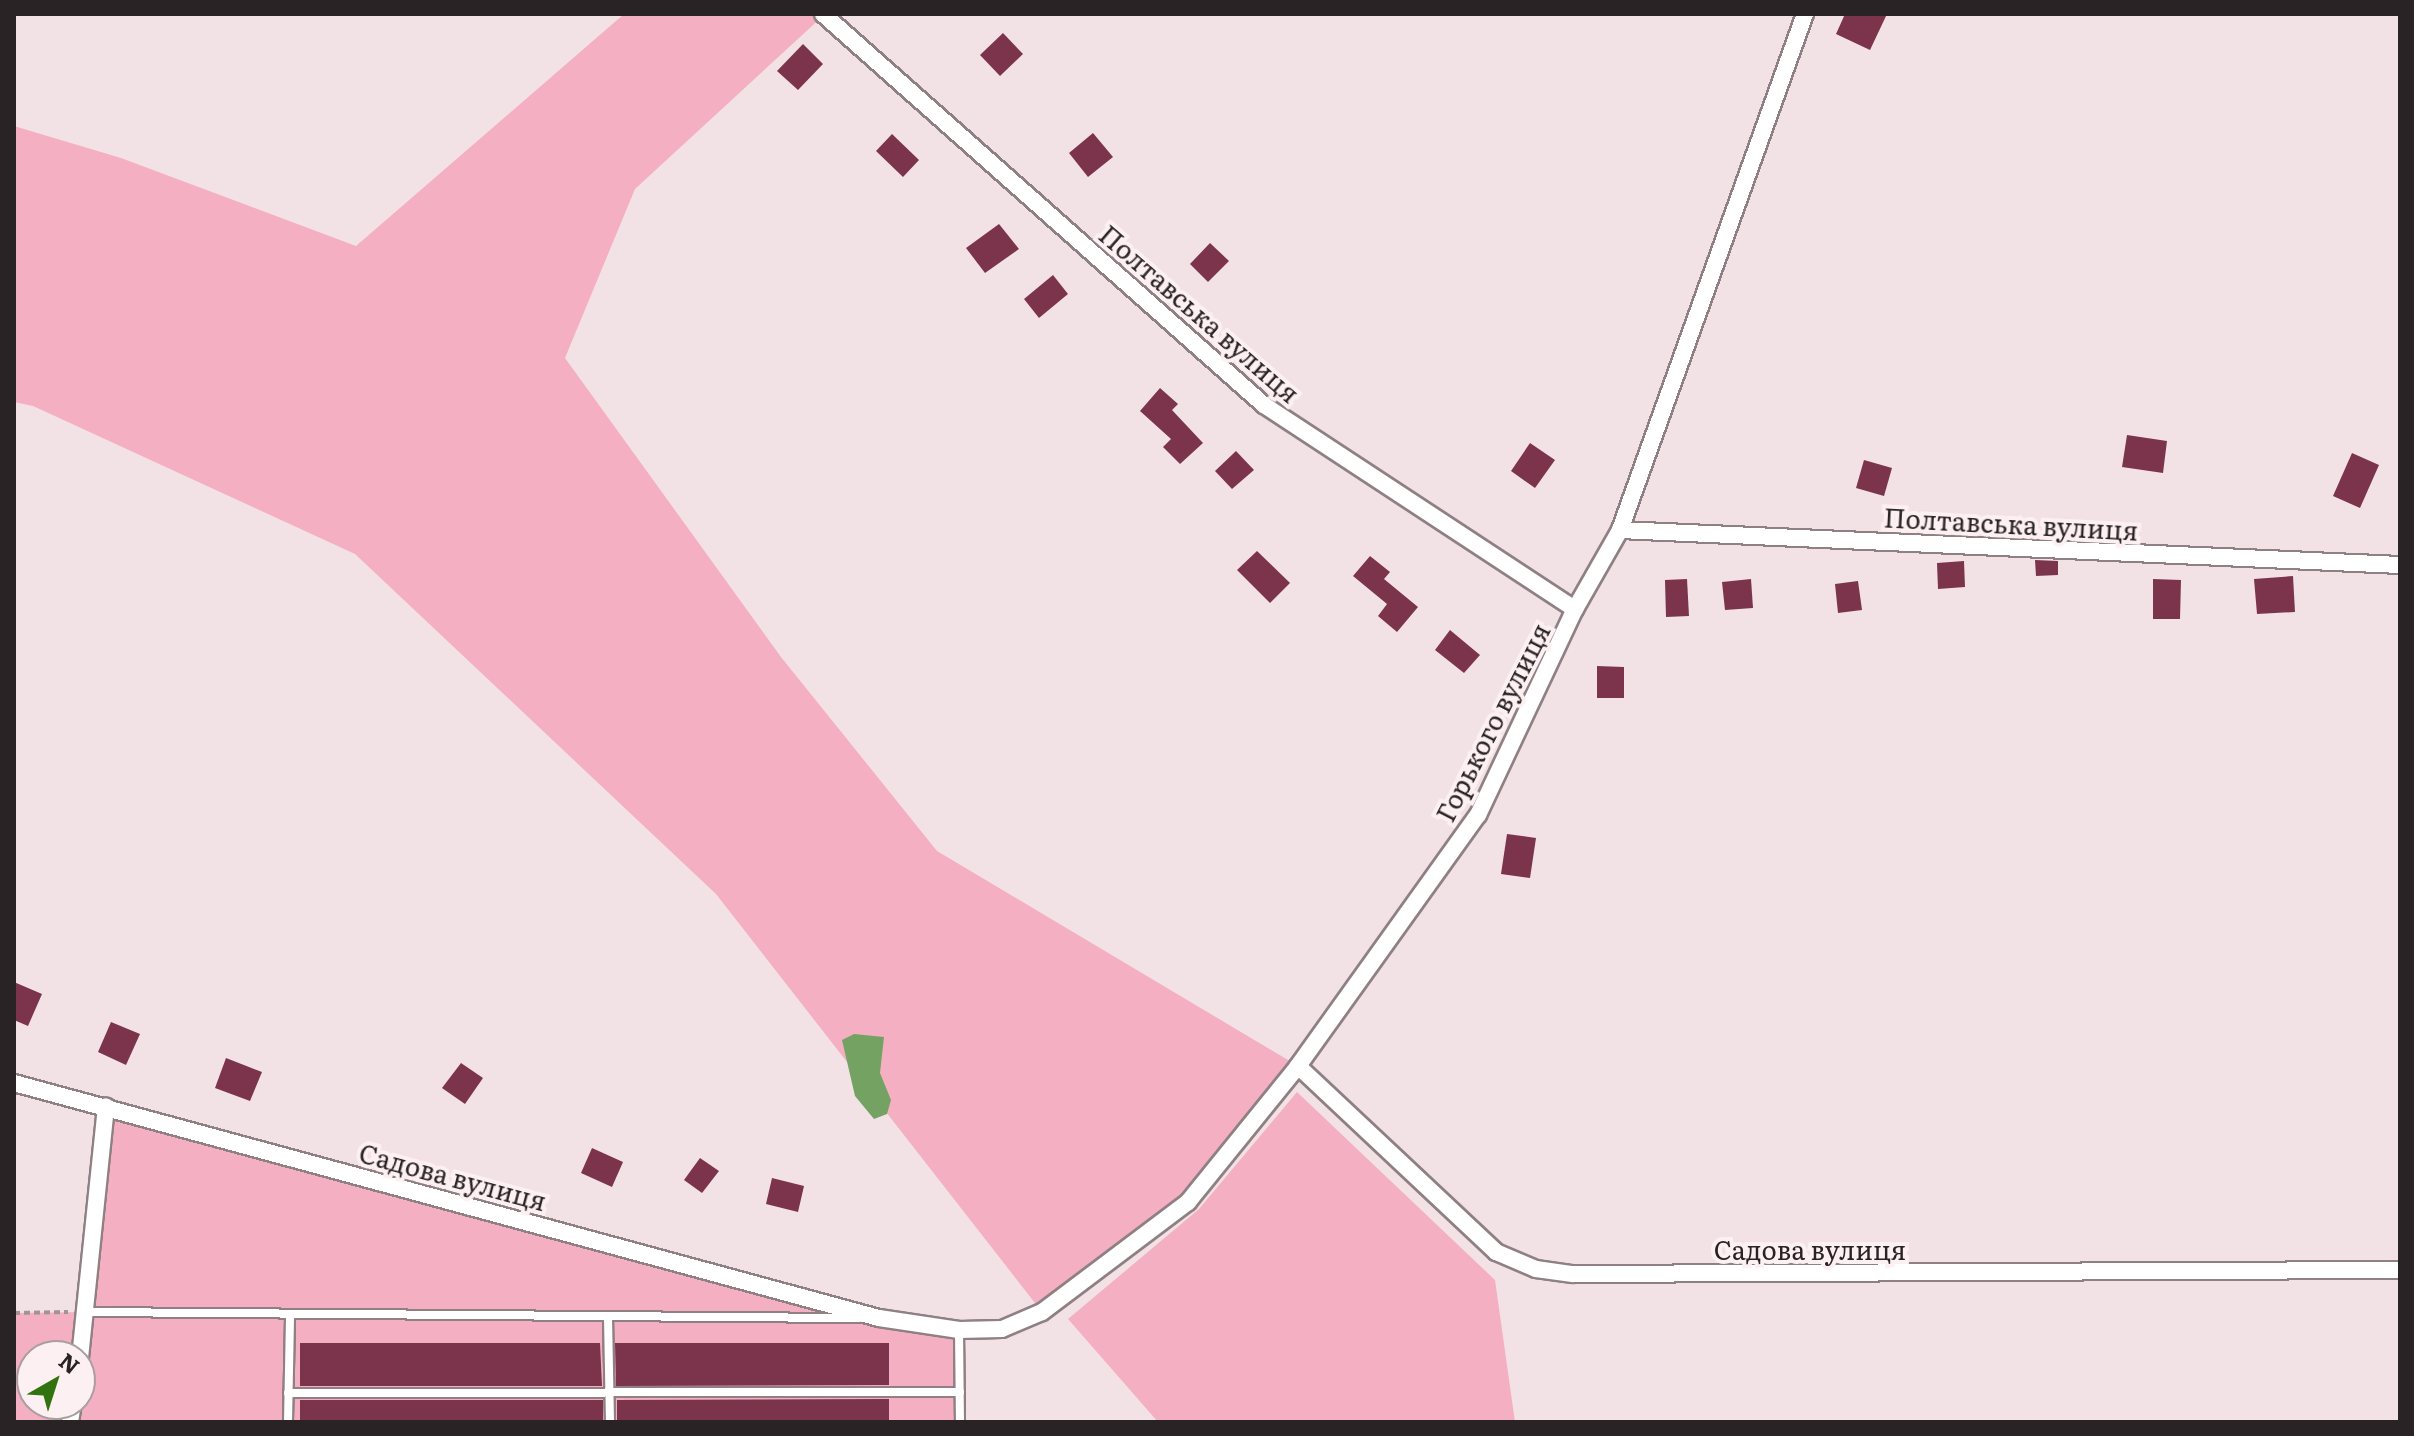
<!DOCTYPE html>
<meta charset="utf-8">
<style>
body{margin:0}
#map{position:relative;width:2414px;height:1436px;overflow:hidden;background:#f2e2e6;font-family:Literata,serif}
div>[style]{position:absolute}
.green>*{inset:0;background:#f5afc2}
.water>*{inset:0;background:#73a263}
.building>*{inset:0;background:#7c344d}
.path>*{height:4px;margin-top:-2px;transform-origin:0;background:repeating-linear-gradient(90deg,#a09497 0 6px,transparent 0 10px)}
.roads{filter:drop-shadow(2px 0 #8e8083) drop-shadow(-2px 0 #8e8083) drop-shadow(0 2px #8e8083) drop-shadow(0 -2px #8e8083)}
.service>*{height:8px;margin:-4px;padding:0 4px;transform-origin:4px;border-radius:4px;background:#fff}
.minor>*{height:16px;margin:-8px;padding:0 8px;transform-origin:8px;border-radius:8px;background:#fff}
span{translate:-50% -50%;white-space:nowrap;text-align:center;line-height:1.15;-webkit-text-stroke:8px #fdf0f3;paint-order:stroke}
.street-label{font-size:26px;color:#292325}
.frame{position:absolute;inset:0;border:16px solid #292325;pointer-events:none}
.north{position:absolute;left:16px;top:1340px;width:80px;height:80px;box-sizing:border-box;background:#fdf0f3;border:2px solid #a89ea1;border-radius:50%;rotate:39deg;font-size:22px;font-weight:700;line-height:32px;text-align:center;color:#292325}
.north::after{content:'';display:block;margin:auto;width:28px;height:36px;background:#31730f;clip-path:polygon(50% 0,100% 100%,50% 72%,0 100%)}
</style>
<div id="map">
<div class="green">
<div style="clip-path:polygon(624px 14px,824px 15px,635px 189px,565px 358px,781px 657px,937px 851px,1298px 1066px,1188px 1202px,1042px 1312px,716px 894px,355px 554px,33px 406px,14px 402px,14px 126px,121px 158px,356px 246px)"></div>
<div style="clip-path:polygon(1297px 1092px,1495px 1280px,1515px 1422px,1158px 1422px,1068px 1319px,1199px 1209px)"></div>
<div style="clip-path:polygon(evenodd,106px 1106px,879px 1318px,959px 1330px,960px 1422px,14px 1422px,14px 1313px,87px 1312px,106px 1106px,32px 1356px,80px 1356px,80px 1404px,32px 1404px,32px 1356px)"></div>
</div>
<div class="water">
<div style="clip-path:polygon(854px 1034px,884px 1037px,880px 1073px,891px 1100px,887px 1114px,874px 1119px,855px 1096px,842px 1040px)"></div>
</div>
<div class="building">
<div style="clip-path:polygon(1845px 14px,1887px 14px,1870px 50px,1836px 34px)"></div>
<div style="clip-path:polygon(1003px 33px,1023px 54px,1000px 76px,980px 55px)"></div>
<div style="clip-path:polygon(803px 44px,823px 64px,798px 90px,777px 71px)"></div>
<div style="clip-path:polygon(1093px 133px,1113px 157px,1088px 177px,1069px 153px)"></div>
<div style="clip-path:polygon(892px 134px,919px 160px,903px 177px,876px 151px)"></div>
<div style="clip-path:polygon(999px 224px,1019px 249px,985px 273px,966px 248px)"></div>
<div style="clip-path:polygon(1210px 243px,1229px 261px,1208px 282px,1190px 264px)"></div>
<div style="clip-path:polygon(1053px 275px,1068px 294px,1039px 318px,1024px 299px)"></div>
<div style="clip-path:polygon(1160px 388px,1178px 404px,1172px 410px,1203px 443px,1180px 464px,1163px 447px,1171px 439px,1140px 411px)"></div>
<div style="clip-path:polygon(2127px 435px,2167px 441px,2163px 473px,2122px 467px)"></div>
<div style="clip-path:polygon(1530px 443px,1555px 460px,1535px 488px,1511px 471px)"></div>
<div style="clip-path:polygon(1236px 451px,1254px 470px,1232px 489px,1215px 471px)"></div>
<div style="clip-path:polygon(2352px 453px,2379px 465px,2360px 508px,2333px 496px)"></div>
<div style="clip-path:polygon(1864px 460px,1892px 468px,1884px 496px,1856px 488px)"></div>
<div style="clip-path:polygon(1257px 551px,1290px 583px,1270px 603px,1237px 570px)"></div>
<div style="clip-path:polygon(1370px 556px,1390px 572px,1384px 579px,1418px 607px,1397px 632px,1378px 616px,1387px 604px,1353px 576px)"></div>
<div style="clip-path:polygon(2035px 560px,2058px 561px,2058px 575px,2036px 576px)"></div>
<div style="clip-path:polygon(1964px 561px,1965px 587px,1938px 589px,1937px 563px)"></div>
<div style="clip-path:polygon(2293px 576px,2295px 612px,2257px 614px,2254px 579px)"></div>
<div style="clip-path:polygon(1687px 579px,1689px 616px,1666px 617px,1665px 580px)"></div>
<div style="clip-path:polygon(1751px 579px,1753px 608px,1725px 610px,1722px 582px)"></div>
<div style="clip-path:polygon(2153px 579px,2181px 580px,2180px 619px,2153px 619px)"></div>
<div style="clip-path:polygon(1858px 581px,1862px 610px,1838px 613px,1835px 584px)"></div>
<div style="clip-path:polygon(1450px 630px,1480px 655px,1464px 673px,1435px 650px)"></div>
<div style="clip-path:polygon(1597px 666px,1624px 667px,1624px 698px,1597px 698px)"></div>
<div style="clip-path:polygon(1507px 834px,1536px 838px,1530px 878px,1501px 874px)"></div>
<div style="clip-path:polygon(14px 982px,42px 994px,28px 1026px,14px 1020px)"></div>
<div style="clip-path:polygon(111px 1022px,140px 1034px,126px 1065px,98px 1052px)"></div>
<div style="clip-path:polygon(226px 1058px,262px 1072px,250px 1101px,215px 1088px)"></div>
<div style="clip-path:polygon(461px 1063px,483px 1078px,465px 1104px,442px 1088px)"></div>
<div style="clip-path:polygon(592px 1148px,623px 1162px,612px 1187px,581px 1173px)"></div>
<div style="clip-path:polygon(700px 1158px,719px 1171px,702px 1193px,684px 1180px)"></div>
<div style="clip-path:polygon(772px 1178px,804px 1186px,798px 1212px,766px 1204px)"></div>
<div style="clip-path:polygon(300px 1343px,600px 1343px,602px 1386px,300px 1386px)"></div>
<div style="clip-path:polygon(615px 1343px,889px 1343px,889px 1385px,616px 1386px)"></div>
<div style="clip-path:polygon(889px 1399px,889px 1422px,617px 1422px,617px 1400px)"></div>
<div style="clip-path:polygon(300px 1400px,603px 1400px,603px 1422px,300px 1422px)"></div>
</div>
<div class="path">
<div style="left:14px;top:1313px;width:54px;rotate:-1.1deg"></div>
</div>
<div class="roads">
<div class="service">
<div style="left:87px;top:1312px;width:772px;rotate:0.45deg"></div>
<div style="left:608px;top:1318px;width:104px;rotate:88.9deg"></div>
<div style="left:959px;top:1330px;width:92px;rotate:89.4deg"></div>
<div style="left:288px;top:1393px;width:672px;rotate:-0.09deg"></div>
<div style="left:288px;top:1422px;width:107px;rotate:-88.9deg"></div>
</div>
<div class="minor">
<div style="left:823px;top:14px;width:589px;rotate:41.56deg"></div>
<div style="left:1264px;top:405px;width:372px;rotate:33.3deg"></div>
<div style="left:1620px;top:530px;width:781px;rotate:2.57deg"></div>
<div style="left:1298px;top:1066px;width:272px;rotate:43.2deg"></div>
<div style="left:1496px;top:1252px;width:43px;rotate:23deg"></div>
<div style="left:1536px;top:1269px;width:37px;rotate:8deg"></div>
<div style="left:1573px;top:1274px;width:827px;rotate:-0.28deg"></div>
<div style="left:14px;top:1083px;width:896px;rotate:15.2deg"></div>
<div style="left:879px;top:1318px;width:81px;rotate:8.5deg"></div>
<div style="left:959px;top:1330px;width:43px;rotate:-1.3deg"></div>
<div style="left:1002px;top:1329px;width:43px;rotate:-23deg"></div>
<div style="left:1042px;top:1312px;width:183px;rotate:-37deg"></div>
<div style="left:1188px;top:1202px;width:175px;rotate:-51deg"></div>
<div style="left:1298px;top:1066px;width:309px;rotate:-54.4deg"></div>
<div style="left:1478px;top:815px;width:228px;rotate:-64.8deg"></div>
<div style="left:1575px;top:609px;width:91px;rotate:-60.3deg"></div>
<div style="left:1620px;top:530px;width:548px;rotate:-70.28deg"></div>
<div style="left:80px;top:1358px;width:253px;rotate:-84.1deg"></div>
<div style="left:70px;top:1422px;width:18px;rotate:-81deg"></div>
</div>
</div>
<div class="street-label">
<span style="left:1200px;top:313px;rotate:41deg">Полтавська вулиця</span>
<span style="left:2011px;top:523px;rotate:3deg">Полтавська вулиця</span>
<span style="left:1492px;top:722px;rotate:-63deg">Горького вулиця</span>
<span style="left:453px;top:1176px;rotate:15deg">Садова вулиця</span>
<span style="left:1810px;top:1249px">Садова вулиця</span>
</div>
<div class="frame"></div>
<div class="north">N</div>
</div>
